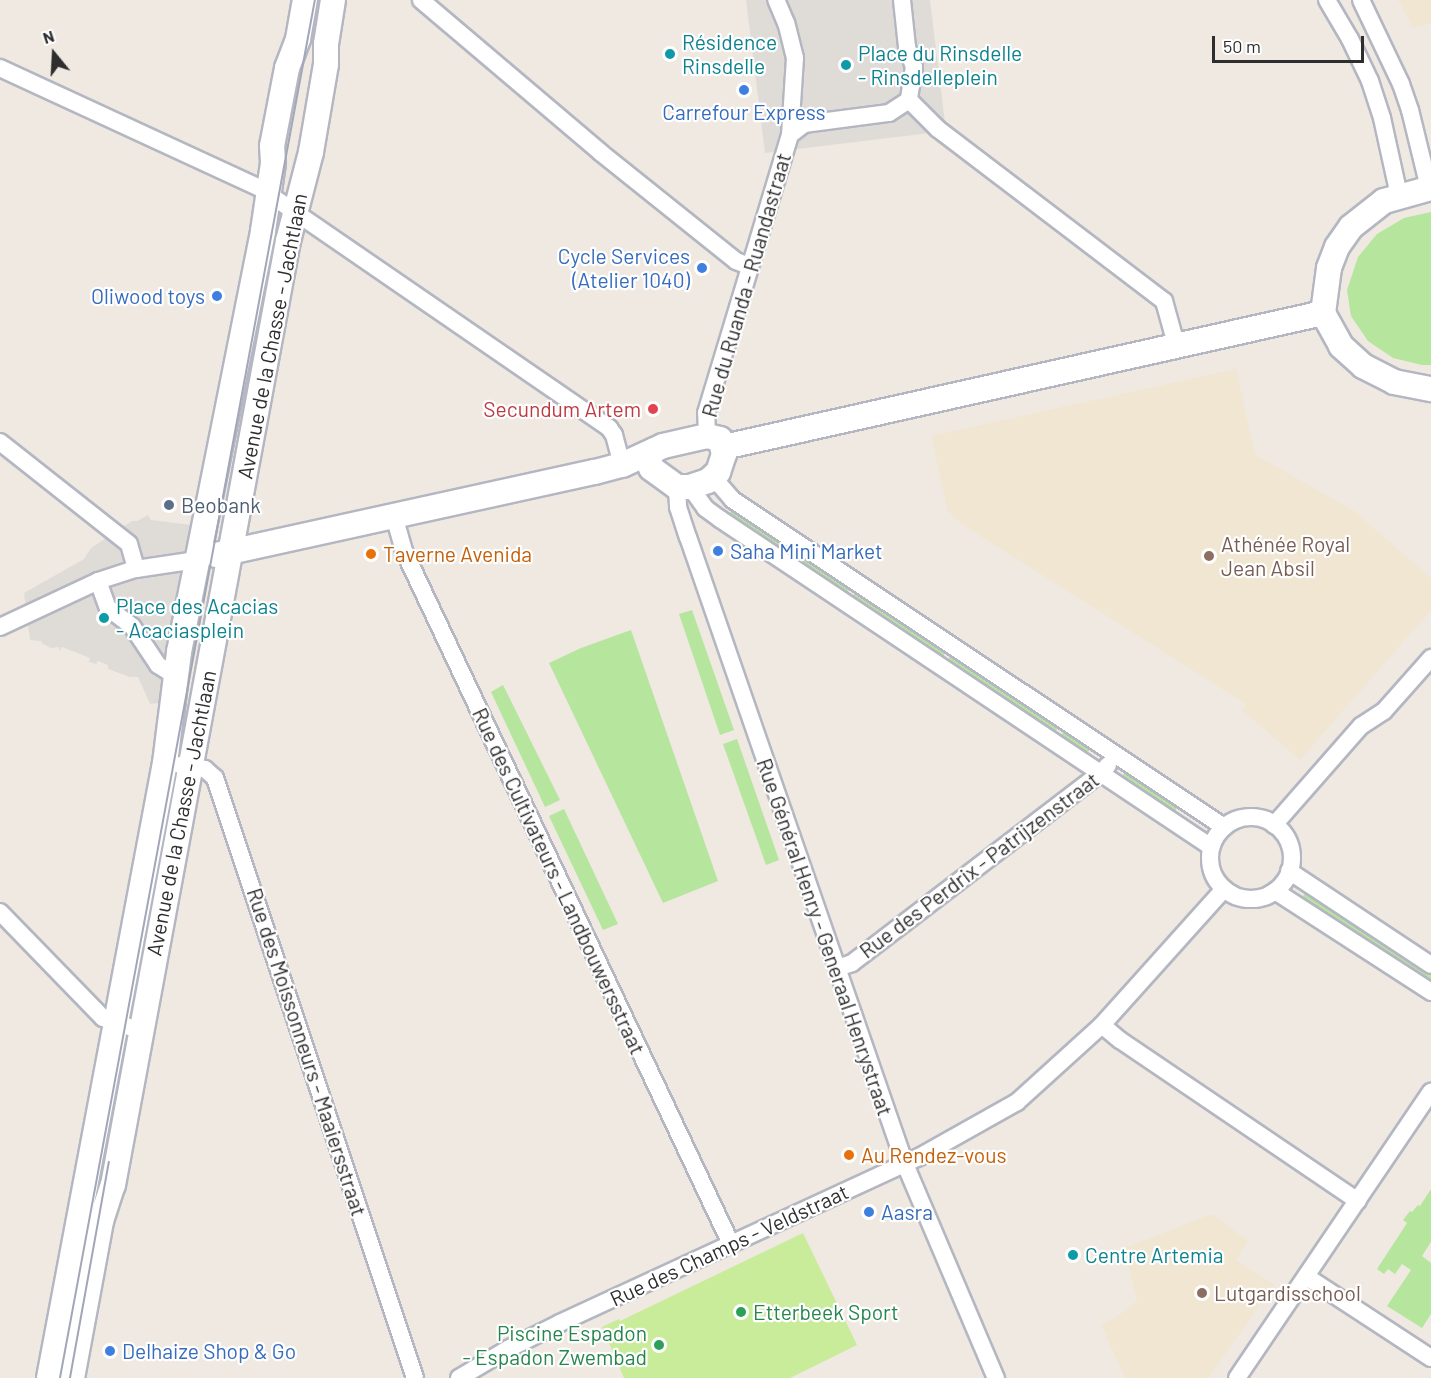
<!DOCTYPE html>
<meta charset="utf-8">
<style>
body{margin:0}
#map{position:relative;width:1431px;height:1378px;overflow:hidden;background:#efe9e1;font-family:Barlow,sans-serif}
div>[style]{position:absolute}
.education>*{inset:0;background:#f0e6d1}
.green>*{inset:0;background:#b6e59e}
.pitch>*{inset:0;background:#c9ec9a}
.plaza>*{inset:0;background:#dfdcd8}
.roads{filter:drop-shadow(2px 0 #b4b7c1) drop-shadow(-2px 0 #b4b7c1) drop-shadow(0 2px #b4b7c1) drop-shadow(0 -2px #b4b7c1)}
.street>*{height:16px;margin:-8px;padding:0 8px;transform-origin:8px;border-radius:8px;background:#fff}
.street>.ring{margin:-8px;padding:0;box-sizing:content-box;background:none;border:16px solid #fff;border-radius:50%}
.secondary>*{height:24px;margin:-12px;padding:0 12px;transform-origin:12px;border-radius:12px;background:#fff}
.tram>*{height:1.5px;margin:-0.75px;padding:0 0.75px;transform-origin:0.75px;border-radius:0.75px;background:#a3a6b8}
.dots>*{width:16px;height:16px;translate:-50% -50%;box-sizing:border-box;border:3px solid #fff;border-radius:50%}
span{translate:-50% -50%;white-space:nowrap;text-align:center;line-height:1.15;-webkit-text-stroke:4.5px #fff;paint-order:stroke}
.culture-label{font-size:21px;color:#0d838f}
.left{translate:0 -50%;text-align:left}
.shop-label{font-size:21px;color:#366cbe}
.right{translate:-100% -50%;text-align:right}
.street-label{font-size:21px;color:#2e2e2e}
.health-label{font-size:21px;color:#be3a42}
.service-label{font-size:21px;color:#4e5e75}
.education-label{font-size:21px;color:#785e54}
.food-label{font-size:21px;color:#c56008}
.leisure-label{font-size:21px;color:#27864d}
.north{position:absolute;left:24px;top:24px;width:60px;height:60px;-webkit-text-stroke:4px #fff;paint-order:stroke;rotate:342deg;font-size:16px;font-weight:700;line-height:24px;text-align:center;color:#2e2e2e}
.north::after{content:'';display:block;margin:auto;width:21px;height:27px;background:#2e2e2e;clip-path:polygon(50% 0,100% 100%,50% 72%,0 100%)}
.scale{position:absolute;left:1212px;top:36px;width:152px;height:27px;box-sizing:border-box;border:3px solid #2e2e2e;border-top:0;padding-left:8px;font-size:18px;line-height:21px;white-space:nowrap;color:#2e2e2e;-webkit-text-stroke:4px #fff;paint-order:stroke}
</style>
<div id="map">
<div class="education">
<div style="clip-path:polygon(1398px 0,1431px 0,1431px 23px,1413px 28px)"></div>
<div style="clip-path:polygon(1236px 369px,1255px 455px,1354px 511px,1431px 578px,1431px 610px,1300px 760px,1242px 710px,1246px 704px,963px 525px,948px 511px,931px 436px)"></div>
<div style="clip-path:polygon(1212px 1214px,1248px 1241px,1236px 1260px,1274px 1285px,1208px 1378px,1125px 1378px,1101px 1324px,1117px 1317px,1137px 1301px,1124px 1248px)"></div>
</div>
<div class="green">
<div style="clip-path:polygon(1431px 212px,1431px 365px,1422px 365px,1393px 358px,1368px 341px,1351px 316px,1347px 290px,1358px 257px,1377px 234px,1404px 218px)"></div>
<div style="clip-path:polygon(733px 508px,851px 587px,846px 594px,728px 515px)"></div>
<div style="clip-path:polygon(856px 591px,946px 651px,942px 658px,852px 598px)"></div>
<div style="clip-path:polygon(692px 610px,734px 730px,720px 735px,679px 614px)"></div>
<div style="clip-path:polygon(631px 630px,718px 881px,663px 903px,549px 663px,581px 648px)"></div>
<div style="clip-path:polygon(952px 654px,1059px 726px,1055px 733px,947px 661px)"></div>
<div style="clip-path:polygon(503px 685px,560px 800px,545px 807px,491px 692px)"></div>
<div style="clip-path:polygon(1065px 730px,1089px 746px,1089px 751px,1085px 753px,1060px 736px)"></div>
<div style="clip-path:polygon(737px 739px,779px 860px,766px 865px,723px 744px)"></div>
<div style="clip-path:polygon(1125px 772px,1179px 805px,1174px 813px,1124px 780px,1123px 775px)"></div>
<div style="clip-path:polygon(564px 809px,618px 924px,603px 930px,549px 816px)"></div>
<div style="clip-path:polygon(1307px 890px,1431px 973px,1431px 984px,1301px 899px)"></div>
<div style="clip-path:polygon(1431px 1189px,1431px 1242px,1422px 1256px,1431px 1263px,1431px 1314px,1422px 1328px,1387px 1306px,1411px 1270px,1402px 1264px,1395px 1274px,1388px 1269px,1384px 1274px,1377px 1269px,1407px 1223px,1403px 1220px,1410px 1211px,1412px 1212px,1418px 1205px,1420px 1206px)"></div>
</div>
<div class="pitch">
<div style="clip-path:polygon(803px 1233px,857px 1345px,790px 1378px,624px 1378px,602px 1327px,619px 1319px,620px 1321px)"></div>
</div>
<div class="plaza">
<div style="clip-path:polygon(746px 0,930px 0,946px 131px,765px 153px)"></div>
<div style="clip-path:polygon(148px 515px,151px 520px,192px 525px,169px 702px,150px 704px,138px 677px,130px 677px,108px 669px,108px 665px,98px 661px,96px 664px,89px 662px,90px 658px,62px 647px,60px 651px,59px 647px,51px 648px,43px 644px,41px 641px,30px 640px,24px 593px,84px 559px,91px 548px,132px 521px,137px 521px)"></div>
</div>
<div class="roads">
<div class="street">
<div style="left:421px;top:0;width:235px;rotate:40.3deg"></div>
<div style="left:600px;top:152px;width:174px;rotate:38.7deg"></div>
<div style="left:736px;top:261px;width:14px;rotate:21deg"></div>
<div style="left:902px;top:0;width:47px;rotate:83.9deg"></div>
<div style="left:907px;top:47px;width:21px;rotate:71deg"></div>
<div style="left:914px;top:67px;width:33px;rotate:99deg"></div>
<div style="left:1327px;top:0;width:45px;rotate:59.5deg"></div>
<div style="left:1350px;top:39px;width:47px;rotate:64.5deg"></div>
<div style="left:1370px;top:81px;width:39px;rotate:72deg"></div>
<div style="left:1382px;top:118px;width:79px;rotate:77.6deg"></div>
<div style="left:1361px;top:0;width:93px;rotate:64.5deg"></div>
<div style="left:1401px;top:84px;width:28px;rotate:71deg"></div>
<div style="left:1410px;top:110px;width:80px;rotate:76.3deg"></div>
<div style="left:0;top:68px;width:286px;rotate:24.8deg"></div>
<div style="left:260px;top:188px;width:424px;rotate:34.5deg"></div>
<div style="left:609px;top:428px;width:9px;rotate:54deg"></div>
<div style="left:614px;top:435px;width:31px;rotate:75deg"></div>
<div style="left:909px;top:100px;width:41px;rotate:45deg"></div>
<div style="left:938px;top:129px;width:284px;rotate:37.3deg"></div>
<div style="left:1164px;top:301px;width:45px;rotate:74.4deg"></div>
<div style="left:790px;top:135px;width:18px;rotate:-38deg"></div>
<div style="left:804px;top:124px;width:86px;rotate:-7.4deg"></div>
<div style="left:889px;top:113px;width:24px;rotate:-33deg"></div>
<div style="left:707px;top:436px;width:23px;rotate:-92deg"></div>
<div style="left:706px;top:413px;width:290px;rotate:-73.2deg"></div>
<div style="left:790px;top:135px;width:77px;rotate:-86.3deg"></div>
<div style="left:795px;top:58px;width:36px;rotate:-104deg"></div>
<div style="left:786px;top:23px;width:25px;rotate:-113deg"></div>
<div style="left:0;top:442px;width:164px;rotate:38.3deg"></div>
<div style="left:129px;top:544px;width:26px;rotate:74deg"></div>
<div style="left:713px;top:477px;width:30px;rotate:49deg"></div>
<div style="left:733px;top:500px;width:590px;rotate:33.66deg"></div>
<div style="left:677px;top:487px;width:20px;rotate:87deg"></div>
<div style="left:678px;top:507px;width:32px;rotate:72deg"></div>
<div style="left:688px;top:537px;width:663px;rotate:70.91deg"></div>
<div style="left:905px;top:1164px;width:233px;rotate:67deg"></div>
<div style="left:690px;top:487px;width:26px;rotate:54deg"></div>
<div style="left:705px;top:508px;width:19px;rotate:36deg"></div>
<div style="left:720px;top:519px;width:590px;rotate:33.74deg"></div>
<div style="left:394px;top:516px;width:36px;rotate:74deg"></div>
<div style="left:404px;top:551px;width:766px;rotate:64.74deg"></div>
<div style="left:98px;top:581px;width:29px;rotate:70deg"></div>
<div style="left:108px;top:608px;width:30px;rotate:37deg"></div>
<div style="left:132px;top:626px;width:47px;rotate:56.3deg"></div>
<div style="left:158px;top:665px;width:13px;rotate:32deg"></div>
<div style="left:169px;top:672px;width:9px"></div>
<div style="left:0;top:627px;width:108px;rotate:-25.1deg"></div>
<div style="left:98px;top:581px;width:40px;rotate:-18deg"></div>
<div style="left:136px;top:569px;width:61px;rotate:-8.5deg"></div>
<div style="left:180px;top:765px;width:25px;rotate:9deg"></div>
<div style="left:205px;top:769px;width:13px;rotate:42deg"></div>
<div style="left:215px;top:778px;width:632px;rotate:71.57deg"></div>
<div class="ring" style="left:1210px;top:817px;width:66px;height:66px"></div>
<div style="left:1274px;top:825px;width:132px;rotate:-48.7deg"></div>
<div style="left:1361px;top:726px;width:27px;rotate:-33deg"></div>
<div style="left:1384px;top:711px;width:71px;rotate:-48.4deg"></div>
<div style="left:1289px;top:871px;width:170px;rotate:33.5deg"></div>
<div style="left:1275px;top:891px;width:186px;rotate:32.9deg"></div>
<div style="left:0;top:912px;width:148px;rotate:45.8deg"></div>
<div style="left:103px;top:1018px;width:40px;rotate:18.9deg"></div>
<div style="left:837px;top:968px;width:16px;rotate:-18deg"></div>
<div style="left:852px;top:963px;width:315px;rotate:-37.4deg"></div>
<div style="left:1102px;top:772px;width:9px;rotate:-49deg"></div>
<div style="left:1102px;top:1025px;width:23px;rotate:40deg"></div>
<div style="left:1120px;top:1040px;width:287px;rotate:34.1deg"></div>
<div style="left:1307px;top:1277px;width:148px;rotate:33.2deg"></div>
<div style="left:459px;top:1378px;width:57px;rotate:-30.6deg"></div>
<div style="left:508px;top:1349px;width:58px;rotate:-26.6deg"></div>
<div style="left:560px;top:1323px;width:396px;rotate:-24.8deg"></div>
<div style="left:919px;top:1157px;width:112px;rotate:-29.3deg"></div>
<div style="left:1017px;top:1102px;width:115px;rotate:-42.2deg"></div>
<div style="left:1102px;top:1025px;width:183px;rotate:-48.1deg"></div>
<div style="left:1237px;top:1378px;width:346px;rotate:-55.9deg"></div>
</div>
<div class="secondary">
<div style="left:1431px;top:188px;width:49px;rotate:164.5deg"></div>
<div style="left:1384px;top:201px;width:42px;rotate:141.8deg"></div>
<div style="left:1351px;top:227px;width:24px;rotate:125deg"></div>
<div style="left:1337px;top:247px;width:22px;rotate:111deg"></div>
<div style="left:1329px;top:268px;width:45px;rotate:97.6deg"></div>
<div style="left:1323px;top:313px;width:38px;rotate:61deg"></div>
<div style="left:1341px;top:346px;width:30px;rotate:42deg"></div>
<div style="left:1363px;top:366px;width:35px;rotate:27deg"></div>
<div style="left:1394px;top:382px;width:38px;rotate:11deg"></div>
<div style="left:724px;top:447px;width:614px;rotate:-12.61deg"></div>
<div style="left:216px;top:555px;width:388px;rotate:-12.4deg"></div>
<div style="left:595px;top:472px;width:28px;rotate:-15deg"></div>
<div style="left:622px;top:465px;width:45px;rotate:-24.9deg"></div>
<div style="left:663px;top:446px;width:45px;rotate:-12.8deg"></div>
<div style="left:707px;top:436px;width:13px;rotate:13deg"></div>
<div style="left:720px;top:439px;width:16px;rotate:75deg"></div>
<div style="left:724px;top:454px;width:19px;rotate:108deg"></div>
<div style="left:718px;top:472px;width:13px;rotate:138deg"></div>
<div style="left:708px;top:481px;width:19px;rotate:162deg"></div>
<div style="left:690px;top:487px;width:13px;rotate:180deg"></div>
<div style="left:677px;top:487px;width:32px;rotate:-144deg"></div>
<div style="left:651px;top:468px;width:10px;rotate:-101deg"></div>
<div style="left:649px;top:458px;width:9px;rotate:-58deg"></div>
<div style="left:49px;top:1378px;width:626px;rotate:-79.32deg"></div>
<div style="left:165px;top:763px;width:112px;rotate:-82.8deg"></div>
<div style="left:179px;top:652px;width:429px;rotate:-78.7deg"></div>
<div style="left:263px;top:231px;width:69px;rotate:-81.6deg"></div>
<div style="left:273px;top:163px;width:17px;rotate:-93deg"></div>
<div style="left:272px;top:146px;width:79px;rotate:-79.1deg"></div>
<div style="left:287px;top:68px;width:31px;rotate:-69deg"></div>
<div style="left:298px;top:39px;width:40px;rotate:-80deg"></div>
<div style="left:72px;top:1378px;width:160px;rotate:-79.5deg"></div>
<div style="left:101px;top:1221px;width:38px;rotate:-72deg"></div>
<div style="left:113px;top:1185px;width:960px;rotate:-79.5deg"></div>
<div style="left:288px;top:241px;width:92px;rotate:-75.5deg"></div>
<div style="left:311px;top:152px;width:89px;rotate:-80.3deg"></div>
<div style="left:326px;top:64px;width:20px;rotate:-90deg"></div>
<div style="left:326px;top:44px;width:45px;rotate:-81deg"></div>
</div>
</div>
<div class="tram">
<div style="left:60px;top:1378px;width:1401px;rotate:-79.52deg"></div>
<div style="left:70px;top:1378px;width:219px;rotate:-79.8deg"></div>
</div>
<div class="dots">
<div style="left:670px;top:54px;background:#0f9aa8"></div>
<div style="left:846px;top:65px;background:#0f9aa8"></div>
<div style="left:744px;top:90px;background:#3f7fe0"></div>
<div style="left:702px;top:268px;background:#3f7fe0"></div>
<div style="left:217px;top:296px;background:#3f7fe0"></div>
<div style="left:653px;top:409px;background:#e0444e"></div>
<div style="left:169px;top:505px;background:#5c6f8a"></div>
<div style="left:718px;top:551px;background:#3f7fe0"></div>
<div style="left:371px;top:554px;background:#e8710a"></div>
<div style="left:1209px;top:556px;background:#8d6e63"></div>
<div style="left:104px;top:618px;background:#0f9aa8"></div>
<div style="left:849px;top:1155px;background:#e8710a"></div>
<div style="left:869px;top:1212px;background:#3f7fe0"></div>
<div style="left:1073px;top:1255px;background:#0f9aa8"></div>
<div style="left:1202px;top:1293px;background:#8d6e63"></div>
<div style="left:741px;top:1312px;background:#2e9e5b"></div>
<div style="left:659px;top:1345px;background:#2e9e5b"></div>
<div style="left:110px;top:1351px;background:#3f7fe0"></div>
</div>
<div class="culture-label">
<span class="left" style="left:682px;top:54px">Résidence<br>Rinsdelle</span>
<span class="left" style="left:858px;top:65px">Place du Rinsdelle<br>- Rinsdelleplein</span>
<span class="left" style="left:116px;top:618px">Place des Acacias<br>- Acaciasplein</span>
<span class="left" style="left:1085px;top:1255px">Centre Artemia</span>
</div>
<div class="shop-label">
<span style="left:744px;top:112px">Carrefour Express</span>
<span class="right" style="left:690px;top:268px">Cycle Services<br>(Atelier 1040)</span>
<span class="right" style="left:205px;top:296px">Oliwood toys</span>
<span class="left" style="left:730px;top:551px">Saha Mini Market</span>
<span class="left" style="left:881px;top:1212px">Aasra</span>
<span class="left" style="left:122px;top:1351px">Delhaize Shop &amp; Go</span>
</div>
<div class="street-label">
<span style="left:746px;top:285px;rotate:-74deg">Rue du Ruanda - Ruandastraat</span>
<span style="left:272px;top:336px;rotate:-79deg">Avenue de la Chasse - Jachtlaan</span>
<span style="left:181px;top:813px;rotate:-79deg">Avenue de la Chasse - Jachtlaan</span>
<span style="left:979px;top:865px;rotate:-37deg">Rue des Perdrix - Patrijzenstraat</span>
<span style="left:559px;top:881px;rotate:65deg">Rue des Cultivateurs - Landbouwersstraat</span>
<span style="left:825px;top:937px;rotate:71deg">Rue Général Henry - Generaal Henrystraat</span>
<span style="left:307px;top:1052px;rotate:72deg">Rue des Moissonneurs - Maaiersstraat</span>
<span style="left:729px;top:1245px;rotate:-25deg">Rue des Champs - Veldstraat</span>
</div>
<div class="health-label">
<span class="right" style="left:641px;top:409px">Secundum Artem</span>
</div>
<div class="service-label">
<span class="left" style="left:181px;top:505px">Beobank</span>
</div>
<div class="education-label">
<span class="left" style="left:1221px;top:556px">Athénée Royal<br>Jean Absil</span>
<span class="left" style="left:1214px;top:1293px">Lutgardisschool</span>
</div>
<div class="food-label">
<span class="left" style="left:383px;top:554px">Taverne Avenida</span>
<span class="left" style="left:861px;top:1155px">Au Rendez-vous</span>
</div>
<div class="leisure-label">
<span class="left" style="left:753px;top:1312px">Etterbeek Sport</span>
<span class="right" style="left:647px;top:1345px">Piscine Espadon<br>- Espadon Zwembad</span>
</div>
<div class="north">N</div>
<div class="scale">50 m</div>
</div>
